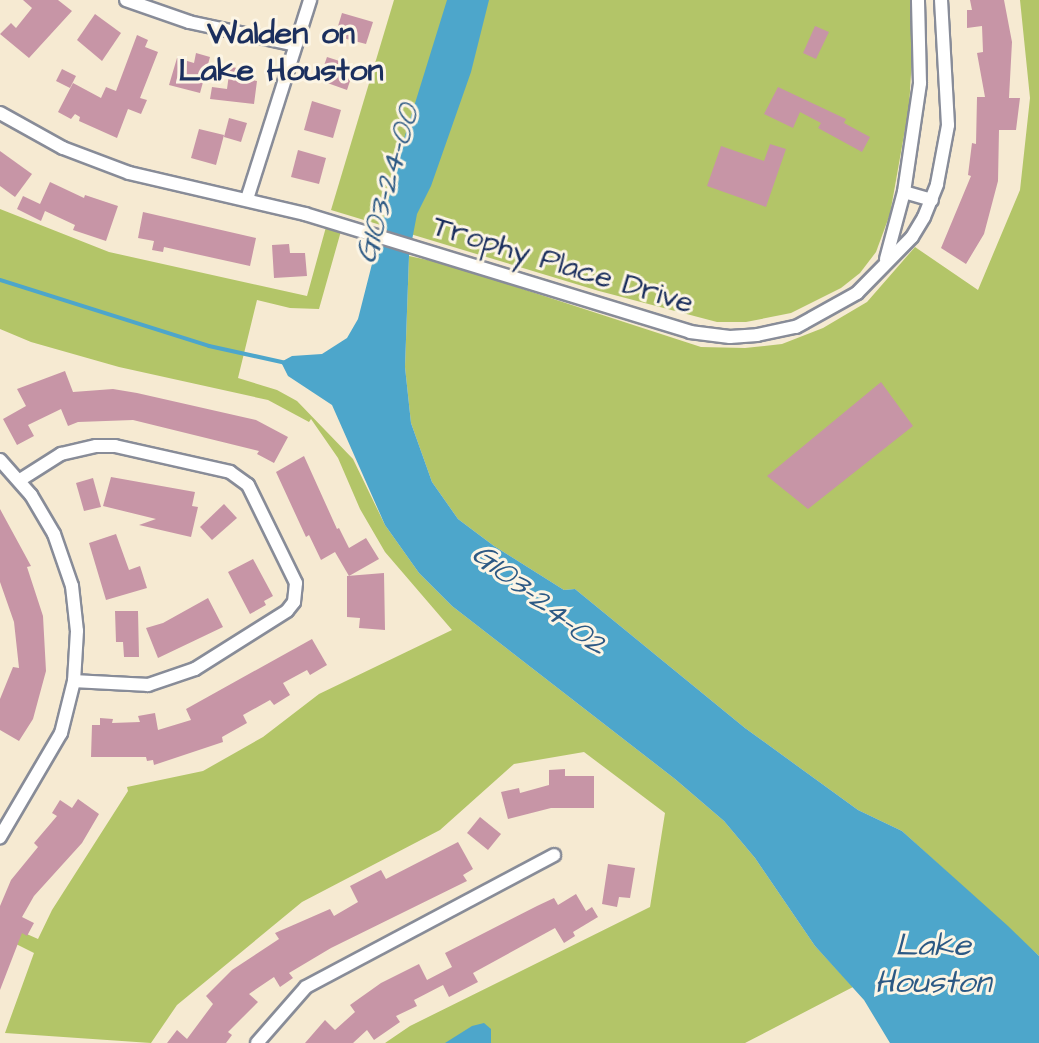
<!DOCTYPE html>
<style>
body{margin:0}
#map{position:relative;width:1039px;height:1043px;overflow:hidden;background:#f6ead2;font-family:"Architects Daughter",sans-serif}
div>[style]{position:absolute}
.green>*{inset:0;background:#b3c568}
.water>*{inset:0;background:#4da6cb}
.stream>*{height:4px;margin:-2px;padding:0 2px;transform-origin:2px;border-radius:2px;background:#4da6cb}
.building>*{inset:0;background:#c795a6}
.roads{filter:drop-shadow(2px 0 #888c98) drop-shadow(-2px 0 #888c98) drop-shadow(0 2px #888c98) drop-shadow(0 -2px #888c98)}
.street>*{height:12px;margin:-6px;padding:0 6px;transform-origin:6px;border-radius:6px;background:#fff}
span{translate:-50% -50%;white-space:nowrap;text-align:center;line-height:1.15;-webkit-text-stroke:6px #fcf5e5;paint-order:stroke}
.street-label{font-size:30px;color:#1b2f5e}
.neighbourhood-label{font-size:32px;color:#1b2f5e;font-weight:700}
.water-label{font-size:32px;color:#2c5984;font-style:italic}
</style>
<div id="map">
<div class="green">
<div style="clip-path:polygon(394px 0,911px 0,913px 41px,909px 107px,890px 214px,876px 252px,860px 273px,841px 288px,791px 313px,746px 322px,717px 322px,599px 291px,331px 210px)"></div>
<div style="clip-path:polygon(1020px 0,1039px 0,1039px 956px,902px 831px,858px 810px,745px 728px,575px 589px,564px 590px,494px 546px,458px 519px,432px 482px,411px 423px,405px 367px,409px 256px,446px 264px,701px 347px,745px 348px,782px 344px,823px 328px,867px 302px,915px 247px,978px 290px,1020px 190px,1030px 98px)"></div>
<div style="clip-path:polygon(0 209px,109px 252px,307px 296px,326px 227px,341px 231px,319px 309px,290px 308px,257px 300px,238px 378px,277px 390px,297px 401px,353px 459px,385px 525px,419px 573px,452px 606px,675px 779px,724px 821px,755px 858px,815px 946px,853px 987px,745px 1043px,385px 1043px,410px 1026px,650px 907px,665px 813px,584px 752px,514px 764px,440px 830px,302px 902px,177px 1005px,151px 1043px,5px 1033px,34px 953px,0 936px,0 922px,38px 939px,52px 910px,128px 791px,127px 787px,203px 771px,263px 737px,319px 694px,452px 630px,385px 552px,360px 509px,338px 458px,311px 419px,309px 422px,268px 400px,119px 367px,31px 342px,0 329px)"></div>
</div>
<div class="water">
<div style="clip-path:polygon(447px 0,489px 0,471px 72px,431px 186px,417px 214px,409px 256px,405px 367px,411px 423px,432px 482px,458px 519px,494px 546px,564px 590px,575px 589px,745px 728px,858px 810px,902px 831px,1008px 926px,1039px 956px,1039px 1043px,890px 1043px,864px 1000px,815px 946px,755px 858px,724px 821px,675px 779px,452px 606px,419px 573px,385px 525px,332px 405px,288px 376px,281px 362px,292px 356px,322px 354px,347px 338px,358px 319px,403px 142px)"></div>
<div style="clip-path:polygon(484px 1023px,491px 1029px,491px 1043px,445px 1043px,472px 1026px)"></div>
</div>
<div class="stream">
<div style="left:0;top:280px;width:219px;rotate:17.5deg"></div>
<div style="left:209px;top:346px;width:79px;rotate:12.4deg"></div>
</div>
<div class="building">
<div style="clip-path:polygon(23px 0,58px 0,72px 11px,29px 58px,0 34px,11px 23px,16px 28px,32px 8px)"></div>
<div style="clip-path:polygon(970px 0,1004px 0,1012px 42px,1009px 98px,1020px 98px,1016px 130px,999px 130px,998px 181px,984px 234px,966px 264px,941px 248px,971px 176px,968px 175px,972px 143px,976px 144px,977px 97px,985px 97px,977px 53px,983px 52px,982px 26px,967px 28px,967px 10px,972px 10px)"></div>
<div style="clip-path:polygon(342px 13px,373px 22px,366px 44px,335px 36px)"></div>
<div style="clip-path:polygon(95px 14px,121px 33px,102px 61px,77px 40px)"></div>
<div style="clip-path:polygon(815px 26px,829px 32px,816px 59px,803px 53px)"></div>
<div style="clip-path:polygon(137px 35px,148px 40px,145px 47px,158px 52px,140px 98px,147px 100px,141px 114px,128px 109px,117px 138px,79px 121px,80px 117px,75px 114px,71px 119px,58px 112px,73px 83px,101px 98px,106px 87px,116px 91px)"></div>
<div style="clip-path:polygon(196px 53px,210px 57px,200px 93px,169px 85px,177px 58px,194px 63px)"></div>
<div style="clip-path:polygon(327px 57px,355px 66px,347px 90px,319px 80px)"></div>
<div style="clip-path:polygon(230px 67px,253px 70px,252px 80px,257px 81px,254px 104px,210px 99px,212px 87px,227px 89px)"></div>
<div style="clip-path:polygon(62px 69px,76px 76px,70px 88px,56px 81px)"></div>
<div style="clip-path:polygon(778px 87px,846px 119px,844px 123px,870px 137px,862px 152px,818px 128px,821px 123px,800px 112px,793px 128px,764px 114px)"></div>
<div style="clip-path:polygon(312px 101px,341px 110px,333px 138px,304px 130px)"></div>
<div style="clip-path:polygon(229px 118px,247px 123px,241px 142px,224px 137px)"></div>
<div style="clip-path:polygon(199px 129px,224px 135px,216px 165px,191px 158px)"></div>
<div style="clip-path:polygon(770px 144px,786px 149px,766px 207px,707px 186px,721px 146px,764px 161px)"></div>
<div style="clip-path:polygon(298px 150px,326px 158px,319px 184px,291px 177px)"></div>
<div style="clip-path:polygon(0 151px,32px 174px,15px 197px,0 186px)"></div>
<div style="clip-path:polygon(50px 182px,84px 198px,85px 195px,118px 206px,106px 241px,73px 230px,75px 225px,45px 211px,41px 221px,17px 209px,23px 196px,40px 204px)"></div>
<div style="clip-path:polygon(143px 212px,256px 238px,250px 266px,164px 247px,163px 252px,152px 250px,154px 241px,138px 238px)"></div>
<div style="clip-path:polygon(289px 244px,290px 253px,305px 253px,307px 276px,274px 278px,272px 245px)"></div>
<div style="clip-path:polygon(65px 371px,73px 392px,113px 389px,137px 393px,256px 420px,288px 437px,274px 463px,257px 454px,259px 451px,133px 420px,78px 422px,68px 426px,61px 409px,28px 425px,34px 436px,17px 445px,3px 419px,26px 406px,17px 389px)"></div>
<div style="clip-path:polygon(881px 382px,913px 426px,808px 509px,767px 476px)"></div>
<div style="clip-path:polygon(304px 456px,337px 529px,339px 528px,349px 548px,366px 538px,379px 559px,349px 576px,335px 552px,321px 560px,309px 535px,306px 537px,276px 472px)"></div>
<div style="clip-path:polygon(111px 477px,195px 492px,192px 506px,198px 507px,191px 537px,139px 525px,156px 519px,103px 506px)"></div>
<div style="clip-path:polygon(93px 478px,101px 507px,84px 511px,76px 483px)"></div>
<div style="clip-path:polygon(224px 504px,237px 518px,212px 540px,200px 527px)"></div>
<div style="clip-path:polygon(0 509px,31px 566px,27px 567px,43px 616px,46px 671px,33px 719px,19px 741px,0 730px,0 699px,13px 667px,19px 668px,14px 622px,0 582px)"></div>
<div style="clip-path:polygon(116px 534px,129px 570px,140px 566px,147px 588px,106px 600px,89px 543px)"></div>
<div style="clip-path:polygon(253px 559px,273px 596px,264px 601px,266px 605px,250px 614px,228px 572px)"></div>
<div style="clip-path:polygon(384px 573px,385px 630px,359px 628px,360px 618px,347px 617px,347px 576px)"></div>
<div style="clip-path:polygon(208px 598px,223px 627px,158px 658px,146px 628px,163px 623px)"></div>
<div style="clip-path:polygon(115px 611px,138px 611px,139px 657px,124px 657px,123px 642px,116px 642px)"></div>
<div style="clip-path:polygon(312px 639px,327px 665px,310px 675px,307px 670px,283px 683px,290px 695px,274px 705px,270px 700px,243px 715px,247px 723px,222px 737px,223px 742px,154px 765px,153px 760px,147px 761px,146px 757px,91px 757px,92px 725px,100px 725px,100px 718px,113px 719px,112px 723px,140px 722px,138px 716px,155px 713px,158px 730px,191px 720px,186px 709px)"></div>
<div style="clip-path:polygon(565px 769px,565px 776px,594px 776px,594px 808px,551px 808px,508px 819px,501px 792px,519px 788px,520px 793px,549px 785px,549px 770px)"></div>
<div style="clip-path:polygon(78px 799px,99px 814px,82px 843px,34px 896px,22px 917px,34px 923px,27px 936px,22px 933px,0 990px,0 906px,11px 880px,38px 847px,34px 843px,57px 816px,52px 813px,60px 800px,72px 808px)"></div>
<div style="clip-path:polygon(480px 817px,501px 834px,488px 850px,467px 833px)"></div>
<div style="clip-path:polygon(458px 842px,473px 869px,463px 875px,467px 881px,331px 948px,289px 973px,293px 978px,280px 987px,274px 977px,249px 994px,258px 1002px,228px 1032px,232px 1035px,226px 1043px,167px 1043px,177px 1030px,187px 1039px,213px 1004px,206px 996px,232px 970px,279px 939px,275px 933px,330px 909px,334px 916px,358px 902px,350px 886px,381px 870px,386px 879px)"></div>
<div style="clip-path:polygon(608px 864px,635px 868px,630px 898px,619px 897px,617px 907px,602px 904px)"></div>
<div style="clip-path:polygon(576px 894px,586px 911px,592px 907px,598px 917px,573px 932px,575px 936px,564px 943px,555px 928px,473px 973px,478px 982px,449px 997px,443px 985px,414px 1000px,417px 1006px,396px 1016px,400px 1022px,374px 1040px,367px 1030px,353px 1043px,305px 1043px,325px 1020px,335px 1030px,355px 1012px,350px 1005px,381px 983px,419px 964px,427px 980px,452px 967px,445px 953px,537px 906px,554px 898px,558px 905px)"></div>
</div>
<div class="roads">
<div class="street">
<div style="left:126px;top:0;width:67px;rotate:19.2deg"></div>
<div style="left:189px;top:22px;width:109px;rotate:12.1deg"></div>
<div style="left:0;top:113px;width:72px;rotate:29.1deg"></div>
<div style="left:63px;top:148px;width:71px;rotate:20.7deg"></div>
<div style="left:129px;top:173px;width:181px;rotate:13.1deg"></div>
<div style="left:305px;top:214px;width:403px;rotate:17deg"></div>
<div style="left:690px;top:332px;width:40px;rotate:7.1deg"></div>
<div style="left:730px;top:337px;width:27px;rotate:-4deg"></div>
<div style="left:757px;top:335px;width:40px;rotate:-12deg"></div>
<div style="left:796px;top:327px;width:70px;rotate:-29.1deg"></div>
<div style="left:857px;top:293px;width:78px;rotate:-45.5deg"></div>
<div style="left:912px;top:237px;width:23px;rotate:-59deg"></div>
<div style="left:924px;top:217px;width:35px;rotate:-68deg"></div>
<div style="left:937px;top:184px;width:60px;rotate:-79.4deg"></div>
<div style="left:948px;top:125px;width:125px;rotate:-93.2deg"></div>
<div style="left:904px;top:192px;width:29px;rotate:16deg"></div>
<div style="left:247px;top:199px;width:209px;rotate:-72.4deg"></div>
<div style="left:886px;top:259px;width:69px;rotate:-75deg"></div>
<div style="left:904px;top:192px;width:110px;rotate:-81.6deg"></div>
<div style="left:920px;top:83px;width:83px;rotate:-91.4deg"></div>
<div style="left:0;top:460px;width:47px;rotate:48.5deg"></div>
<div style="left:31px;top:495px;width:45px;rotate:59.5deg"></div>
<div style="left:54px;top:534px;width:55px;rotate:70.9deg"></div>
<div style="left:72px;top:586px;width:45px;rotate:83.7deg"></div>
<div style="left:77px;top:631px;width:50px;rotate:93.4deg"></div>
<div style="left:74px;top:681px;width:54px;rotate:104deg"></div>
<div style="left:61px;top:733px;width:121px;rotate:120.4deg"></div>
<div style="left:20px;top:480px;width:49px;rotate:-32.4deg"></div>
<div style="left:61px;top:454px;width:36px;rotate:-13deg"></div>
<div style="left:96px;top:446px;width:19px"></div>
<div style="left:115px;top:446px;width:118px;rotate:12.7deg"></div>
<div style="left:230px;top:472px;width:22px;rotate:36deg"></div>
<div style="left:248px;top:485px;width:109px;rotate:63.9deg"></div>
<div style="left:296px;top:583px;width:19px;rotate:96deg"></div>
<div style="left:294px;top:602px;width:11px;rotate:128deg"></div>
<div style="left:287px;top:611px;width:109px;rotate:147.8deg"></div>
<div style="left:195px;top:669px;width:50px;rotate:161.2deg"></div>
<div style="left:148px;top:685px;width:74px;rotate:-176.9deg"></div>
<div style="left:257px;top:1043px;width:74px;rotate:-48.8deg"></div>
<div style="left:306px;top:987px;width:281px;rotate:-28deg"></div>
</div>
</div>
<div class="street-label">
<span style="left:563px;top:265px;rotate:17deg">Trophy Place Drive</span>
</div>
<div class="neighbourhood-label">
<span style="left:281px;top:53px">Walden on<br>Lake Houston</span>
</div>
<div class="water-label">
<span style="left:388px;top:184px;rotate:-74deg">G103-24-00</span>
<span style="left:539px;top:600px;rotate:38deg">G103-24-02</span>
<span style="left:933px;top:965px">Lake<br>Houston</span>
</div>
</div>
